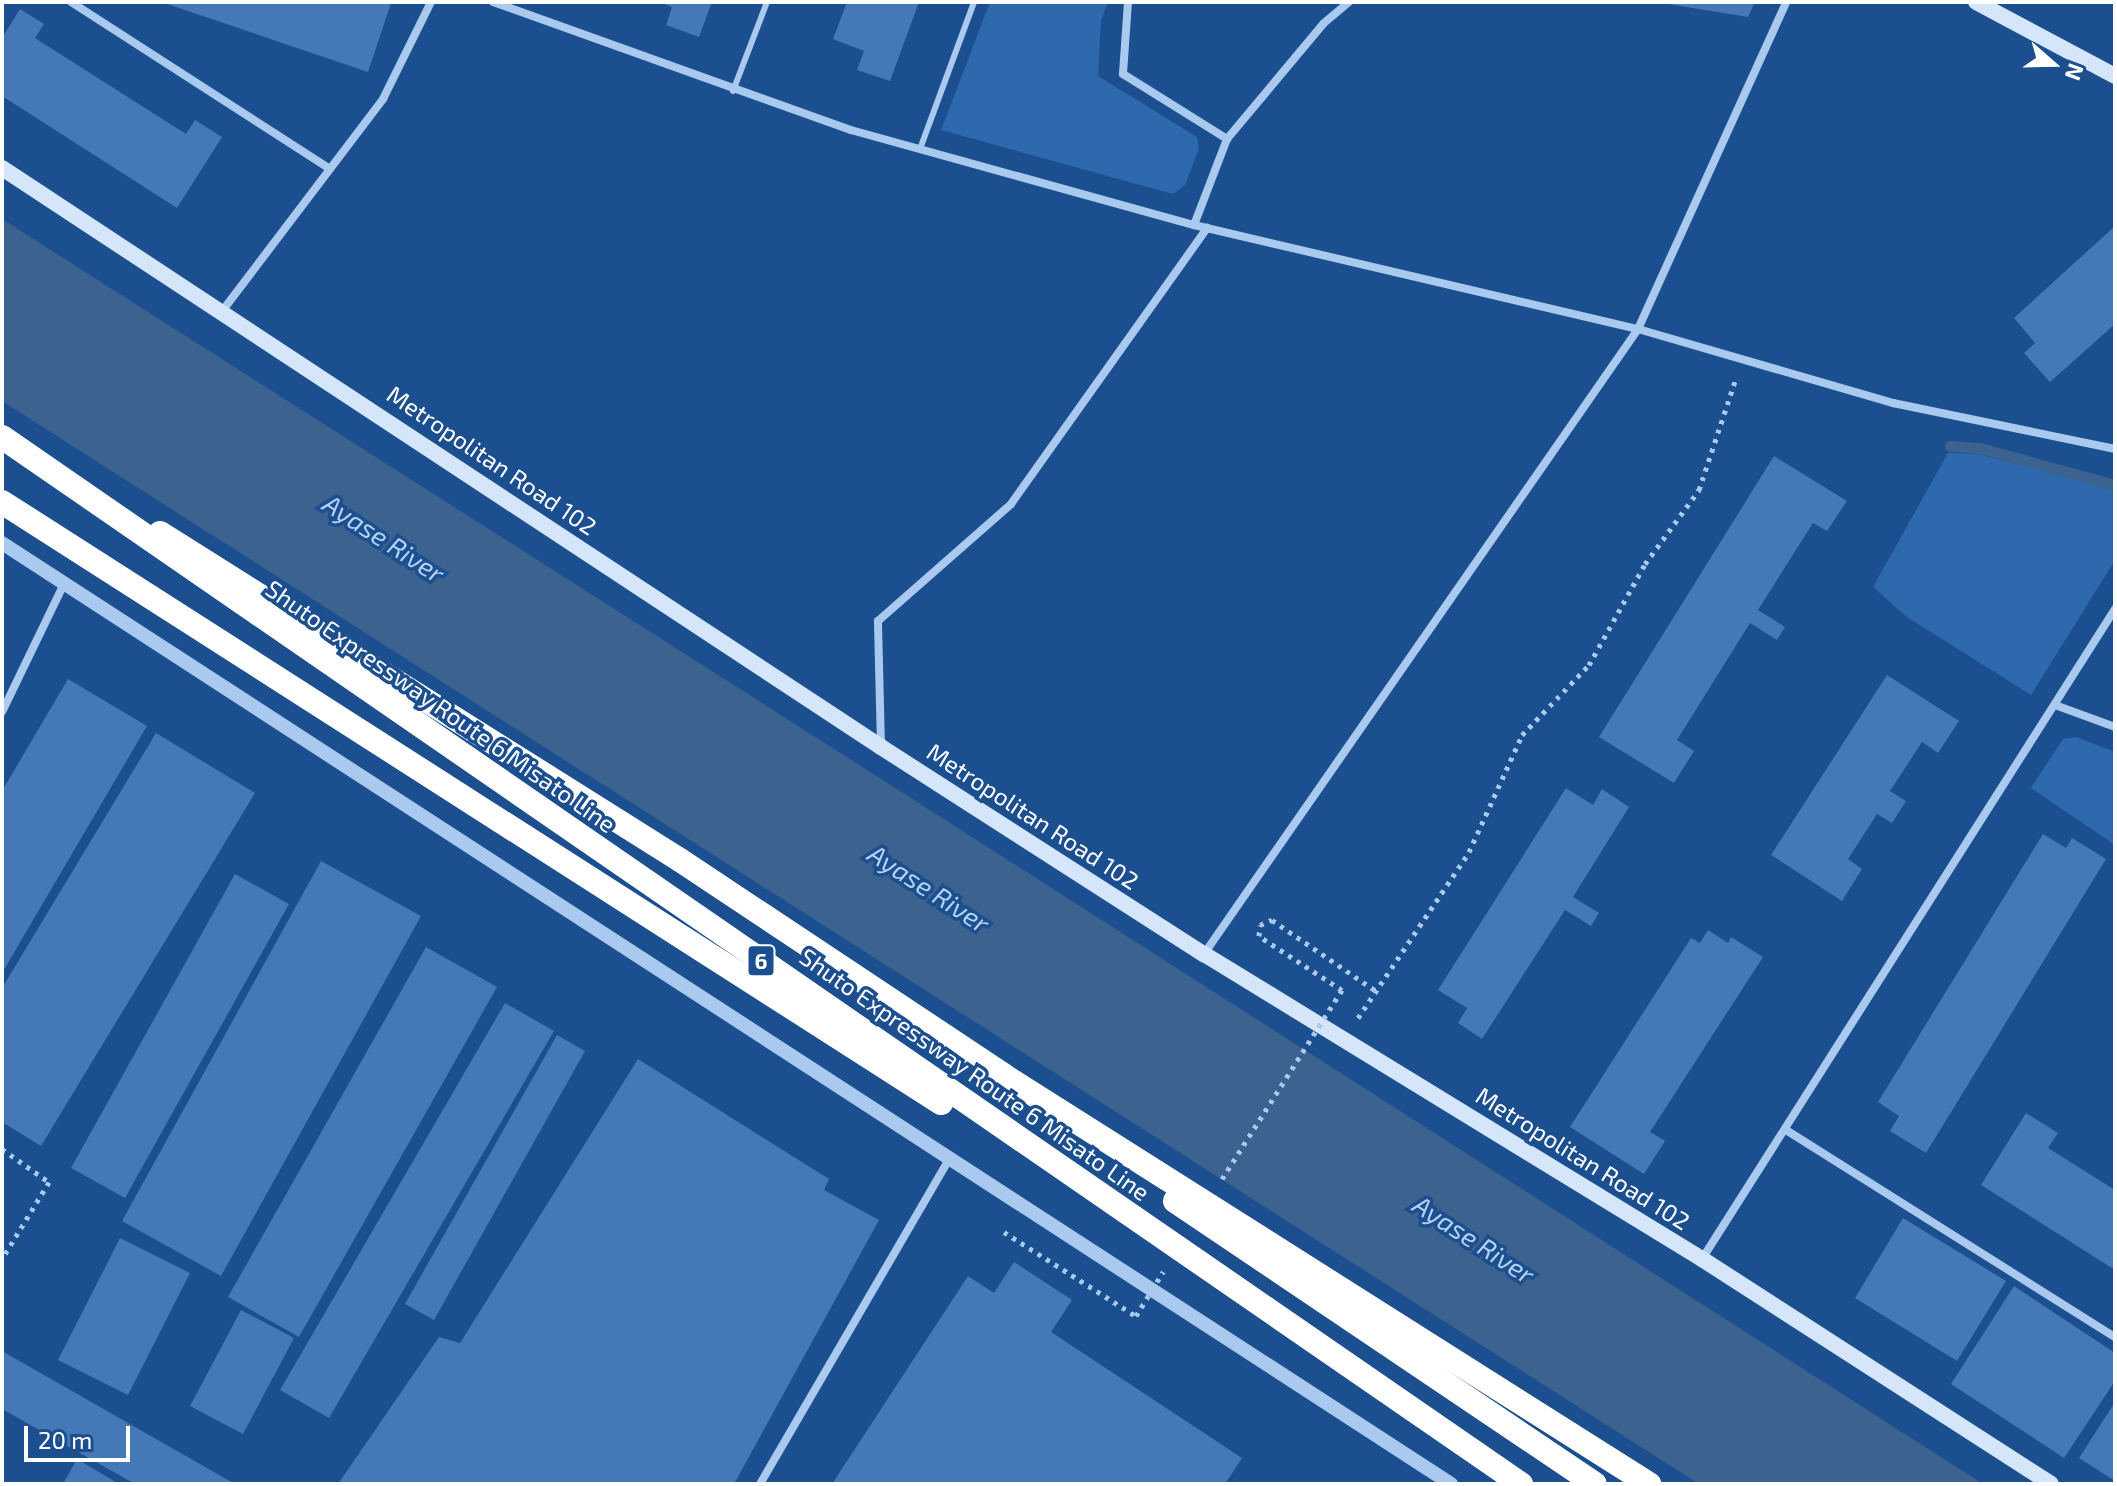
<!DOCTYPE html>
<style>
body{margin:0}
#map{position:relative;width:2117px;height:1486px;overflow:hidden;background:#1b4f8f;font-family:"Exo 2",sans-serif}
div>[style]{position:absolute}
.green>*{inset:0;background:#2e69ad}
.water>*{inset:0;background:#3c6290}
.stream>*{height:11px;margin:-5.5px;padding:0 5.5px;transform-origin:5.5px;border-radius:5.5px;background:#3c6290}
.building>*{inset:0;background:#4478b7}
.path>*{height:5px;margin-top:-2.5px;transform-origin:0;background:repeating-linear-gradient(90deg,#a9c9ee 0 4px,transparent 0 10px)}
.service>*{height:6px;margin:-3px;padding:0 3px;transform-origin:3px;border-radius:3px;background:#a9c9ee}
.minor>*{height:8px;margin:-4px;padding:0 4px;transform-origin:4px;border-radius:4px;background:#a9c9ee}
.tertiary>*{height:14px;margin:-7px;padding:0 7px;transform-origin:7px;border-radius:7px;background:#a9c9ee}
.secondary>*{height:16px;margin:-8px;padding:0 8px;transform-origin:8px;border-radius:8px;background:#d6e6fa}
.motorway>*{height:24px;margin:-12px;padding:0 12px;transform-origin:12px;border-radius:12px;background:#fff}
.path-bridge>*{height:5px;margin-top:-2.5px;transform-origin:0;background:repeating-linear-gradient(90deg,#a9c9ee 0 4px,transparent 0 10px)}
.motorway-bridge>*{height:24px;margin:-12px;padding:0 12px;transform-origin:12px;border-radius:12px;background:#fff}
span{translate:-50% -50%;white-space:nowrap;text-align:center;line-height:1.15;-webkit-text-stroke:7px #1b4f8f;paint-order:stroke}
.shield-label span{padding:2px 6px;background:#1b4f8f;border:2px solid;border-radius:6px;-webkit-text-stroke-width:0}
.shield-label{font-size:22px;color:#fff;font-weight:700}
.street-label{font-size:24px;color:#fff}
.water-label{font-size:26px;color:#b5d3f5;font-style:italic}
.frame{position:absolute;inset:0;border:4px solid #fff;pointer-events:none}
.north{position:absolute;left:2013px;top:24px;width:80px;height:80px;-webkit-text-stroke:6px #1b4f8f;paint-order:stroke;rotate:110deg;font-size:22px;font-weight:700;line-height:32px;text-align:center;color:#fff}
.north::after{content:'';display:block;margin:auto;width:28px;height:36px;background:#fff;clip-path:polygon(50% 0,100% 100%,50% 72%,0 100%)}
.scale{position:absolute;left:24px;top:1426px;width:106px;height:36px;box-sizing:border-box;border:4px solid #fff;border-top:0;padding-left:10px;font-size:24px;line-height:28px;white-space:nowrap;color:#fff;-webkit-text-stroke:6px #1b4f8f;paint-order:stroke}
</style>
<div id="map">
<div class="green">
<div style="clip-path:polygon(990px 2px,1108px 2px,1101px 21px,1098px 76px,1197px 137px,1199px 148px,1185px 185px,1173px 194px,941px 130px)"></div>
<div style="clip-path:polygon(1948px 453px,1978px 454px,2115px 489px,2115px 560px,2031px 695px,1907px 617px,1873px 587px)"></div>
<div style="clip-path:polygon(2076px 737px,2115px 752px,2115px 845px,2031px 788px,2063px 739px)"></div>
</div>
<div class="water">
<div style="clip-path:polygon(2px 219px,900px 791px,1983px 1484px,1699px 1484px,2px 401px)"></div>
</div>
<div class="stream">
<div style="left:1950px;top:446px;width:30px;rotate:4deg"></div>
<div style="left:1980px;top:448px;width:140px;rotate:15.3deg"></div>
</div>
<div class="building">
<div style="clip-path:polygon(387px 2px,391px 3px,368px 72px,164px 3px)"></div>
<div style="clip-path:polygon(660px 2px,712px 2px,699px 37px,666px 25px,672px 7px)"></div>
<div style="clip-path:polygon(847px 2px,919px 2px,890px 81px,857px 70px,864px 51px,833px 39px)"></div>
<div style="clip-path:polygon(1656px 2px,1755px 2px,1748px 17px)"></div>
<div style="clip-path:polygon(20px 9px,44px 24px,35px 38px,186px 134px,195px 120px,222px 137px,177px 208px,2px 96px,2px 38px)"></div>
<div style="clip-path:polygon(2115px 226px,2115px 324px,2050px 382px,2024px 353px,2035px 343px,2014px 318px)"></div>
<div style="clip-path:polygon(1774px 456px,1847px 501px,1827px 531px,1813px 523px,1758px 610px,1785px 627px,1777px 640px,1750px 623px,1677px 740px,1694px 751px,1674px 783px,1599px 737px)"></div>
<div style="clip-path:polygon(1887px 675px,1959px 721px,1938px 753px,1922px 742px,1890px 791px,1906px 801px,1892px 823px,1877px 814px,1848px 859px,1862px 869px,1842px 901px,1771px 855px)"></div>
<div style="clip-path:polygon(68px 679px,147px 726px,2px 973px,2px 791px)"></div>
<div style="clip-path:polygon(156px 733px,255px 793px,41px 1146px,2px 1122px,2px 988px)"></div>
<div style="clip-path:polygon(1566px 788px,1593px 805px,1602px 789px,1629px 807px,1573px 897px,1599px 913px,1591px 926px,1565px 910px,1482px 1039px,1458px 1023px,1467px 1008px,1438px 990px)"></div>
<div style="clip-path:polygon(2043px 834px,2066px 848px,2072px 838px,2106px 859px,1926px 1153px,1890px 1131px,1899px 1116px,1878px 1102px)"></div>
<div style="clip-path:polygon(321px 861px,421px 916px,221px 1276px,122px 1221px)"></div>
<div style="clip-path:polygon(235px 874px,289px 904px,125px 1198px,71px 1168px)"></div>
<div style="clip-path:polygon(1708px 930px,1728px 943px,1731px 937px,1763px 957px,1650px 1132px,1665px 1141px,1644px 1174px,1570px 1127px,1691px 938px,1700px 943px)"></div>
<div style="clip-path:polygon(426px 947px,497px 987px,299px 1337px,228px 1297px)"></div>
<div style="clip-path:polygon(505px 1003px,554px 1031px,329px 1418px,280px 1390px)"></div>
<div style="clip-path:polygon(557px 1035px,585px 1051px,434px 1320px,405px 1304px)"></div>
<div style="clip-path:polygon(638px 1059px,829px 1179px,824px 1190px,879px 1220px,734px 1484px,338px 1484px,439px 1337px,460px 1343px)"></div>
<div style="clip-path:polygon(2026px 1113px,2058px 1133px,2048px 1148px,2115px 1190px,2115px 1270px,1981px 1185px)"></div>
<div style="clip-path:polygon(1903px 1218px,2006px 1281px,1957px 1361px,1855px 1298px)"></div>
<div style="clip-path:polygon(120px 1238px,190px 1273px,128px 1395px,58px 1360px)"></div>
<div style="clip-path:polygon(1014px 1262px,1072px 1300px,1051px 1332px,1242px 1458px,1225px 1484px,832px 1484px,968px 1276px,994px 1293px)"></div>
<div style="clip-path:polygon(2014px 1286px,2115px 1353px,2115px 1381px,2064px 1458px,1951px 1384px)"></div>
<div style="clip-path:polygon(241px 1310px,294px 1338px,243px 1434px,190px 1406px)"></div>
<div style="clip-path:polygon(2px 1351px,235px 1484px,135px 1484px,2px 1409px)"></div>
<div style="clip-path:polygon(2115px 1402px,2115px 1481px,2079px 1458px)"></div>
<div style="clip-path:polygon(77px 1459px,119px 1484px,63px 1484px)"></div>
</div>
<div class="path">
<div style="left:1342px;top:990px;width:99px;rotate:-147deg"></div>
<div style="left:1259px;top:936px;width:11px;rotate:-85deg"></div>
<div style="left:1260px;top:925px;width:13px;rotate:-23deg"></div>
<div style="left:1272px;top:920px;width:126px;rotate:34.3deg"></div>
<div style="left:1358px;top:1018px;width:200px;rotate:-56.2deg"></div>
<div style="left:1469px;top:852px;width:128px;rotate:-65.6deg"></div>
<div style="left:1522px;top:735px;width:97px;rotate:-46.3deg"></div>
<div style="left:1589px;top:665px;width:115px;rotate:-61deg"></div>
<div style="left:1645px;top:564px;width:92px;rotate:-53.9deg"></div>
<div style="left:1699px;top:490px;width:118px;rotate:-71.7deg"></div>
<div style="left:2px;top:1149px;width:57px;rotate:35.1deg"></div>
<div style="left:49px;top:1182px;width:90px;rotate:121.4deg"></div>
<div style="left:1004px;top:1232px;width:156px;rotate:32.5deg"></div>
</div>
<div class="service">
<div style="left:733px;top:91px;width:95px;rotate:-69.1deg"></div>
<div style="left:920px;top:149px;width:157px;rotate:-69.8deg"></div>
</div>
<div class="minor">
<div style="left:71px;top:2px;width:308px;rotate:32.8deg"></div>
<div style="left:493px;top:2px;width:380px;rotate:19.7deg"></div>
<div style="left:851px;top:130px;width:356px;rotate:15.5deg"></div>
<div style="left:1194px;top:225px;width:456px;rotate:13.2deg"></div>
<div style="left:1638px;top:329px;width:266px;rotate:16.2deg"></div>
<div style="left:1893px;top:403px;width:227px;rotate:11.7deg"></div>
<div style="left:1128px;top:2px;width:72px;rotate:94deg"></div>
<div style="left:1123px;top:74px;width:123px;rotate:32deg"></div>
<div style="left:1194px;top:225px;width:92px;rotate:-69deg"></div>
<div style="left:1227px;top:139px;width:151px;rotate:-50.1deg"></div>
<div style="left:1324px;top:23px;width:33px;rotate:-40deg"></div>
<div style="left:223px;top:310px;width:265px;rotate:-52.8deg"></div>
<div style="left:383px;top:99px;width:108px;rotate:-63.7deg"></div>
<div style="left:2055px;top:705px;width:64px;rotate:20.1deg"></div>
<div style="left:2px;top:712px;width:140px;rotate:-64.2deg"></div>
<div style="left:881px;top:746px;width:125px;rotate:-91.4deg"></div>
<div style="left:878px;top:621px;width:177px;rotate:-41.3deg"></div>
<div style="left:1011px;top:504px;width:339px;rotate:-54.6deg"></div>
<div style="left:1204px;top:954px;width:761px;rotate:-55.22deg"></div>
<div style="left:1638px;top:329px;width:359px;rotate:-65.6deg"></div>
<div style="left:1786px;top:1130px;width:389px;rotate:32.2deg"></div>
<div style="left:1702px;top:1259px;width:770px;rotate:-57.57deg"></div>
<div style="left:760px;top:1484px;width:377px;rotate:-59.8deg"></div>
</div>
<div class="tertiary">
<div style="left:2px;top:543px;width:1728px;rotate:33deg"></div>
</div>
<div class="secondary">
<div style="left:1976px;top:2px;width:157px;rotate:28deg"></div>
<div style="left:2px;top:168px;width:1053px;rotate:33.37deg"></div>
<div style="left:881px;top:747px;width:384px;rotate:32.7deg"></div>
<div style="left:1204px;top:954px;width:584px;rotate:31.49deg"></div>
<div style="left:1702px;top:1259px;width:415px;rotate:32.8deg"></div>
</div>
<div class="motorway">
<div style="left:160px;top:533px;width:614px;rotate:32.16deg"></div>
<div style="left:680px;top:860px;width:388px;rotate:33.6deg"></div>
</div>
<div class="path-bridge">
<div style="left:1222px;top:1179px;width:224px;rotate:-57.6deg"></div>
<div style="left:1136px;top:1316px;width:52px;rotate:-58.5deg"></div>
</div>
<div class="motorway-bridge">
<div style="left:2px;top:437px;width:1845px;rotate:34.58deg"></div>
<div style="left:2px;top:502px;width:1115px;rotate:32.62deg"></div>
<div style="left:1003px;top:1075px;width:765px;rotate:32.34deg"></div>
<div style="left:1175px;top:1201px;width:506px;rotate:33.97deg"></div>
</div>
<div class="shield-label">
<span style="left:761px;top:961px">6</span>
</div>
<div class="street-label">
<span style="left:492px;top:460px;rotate:34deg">Metropolitan Road 102</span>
<span style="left:441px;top:706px;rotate:35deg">Shuto Expressway Route 6 Misato Line</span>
<span style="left:1033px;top:816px;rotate:33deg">Metropolitan Road 102</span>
<span style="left:975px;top:1074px;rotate:35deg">Shuto Expressway Route 6 Misato Line</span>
<span style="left:1583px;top:1158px;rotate:32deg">Metropolitan Road 102</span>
</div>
<div class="water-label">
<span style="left:384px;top:538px;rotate:33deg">Ayase River</span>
<span style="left:929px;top:888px;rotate:33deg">Ayase River</span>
<span style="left:1474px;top:1239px;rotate:33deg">Ayase River</span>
</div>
<div class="frame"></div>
<div class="north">N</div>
<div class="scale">20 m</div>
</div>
